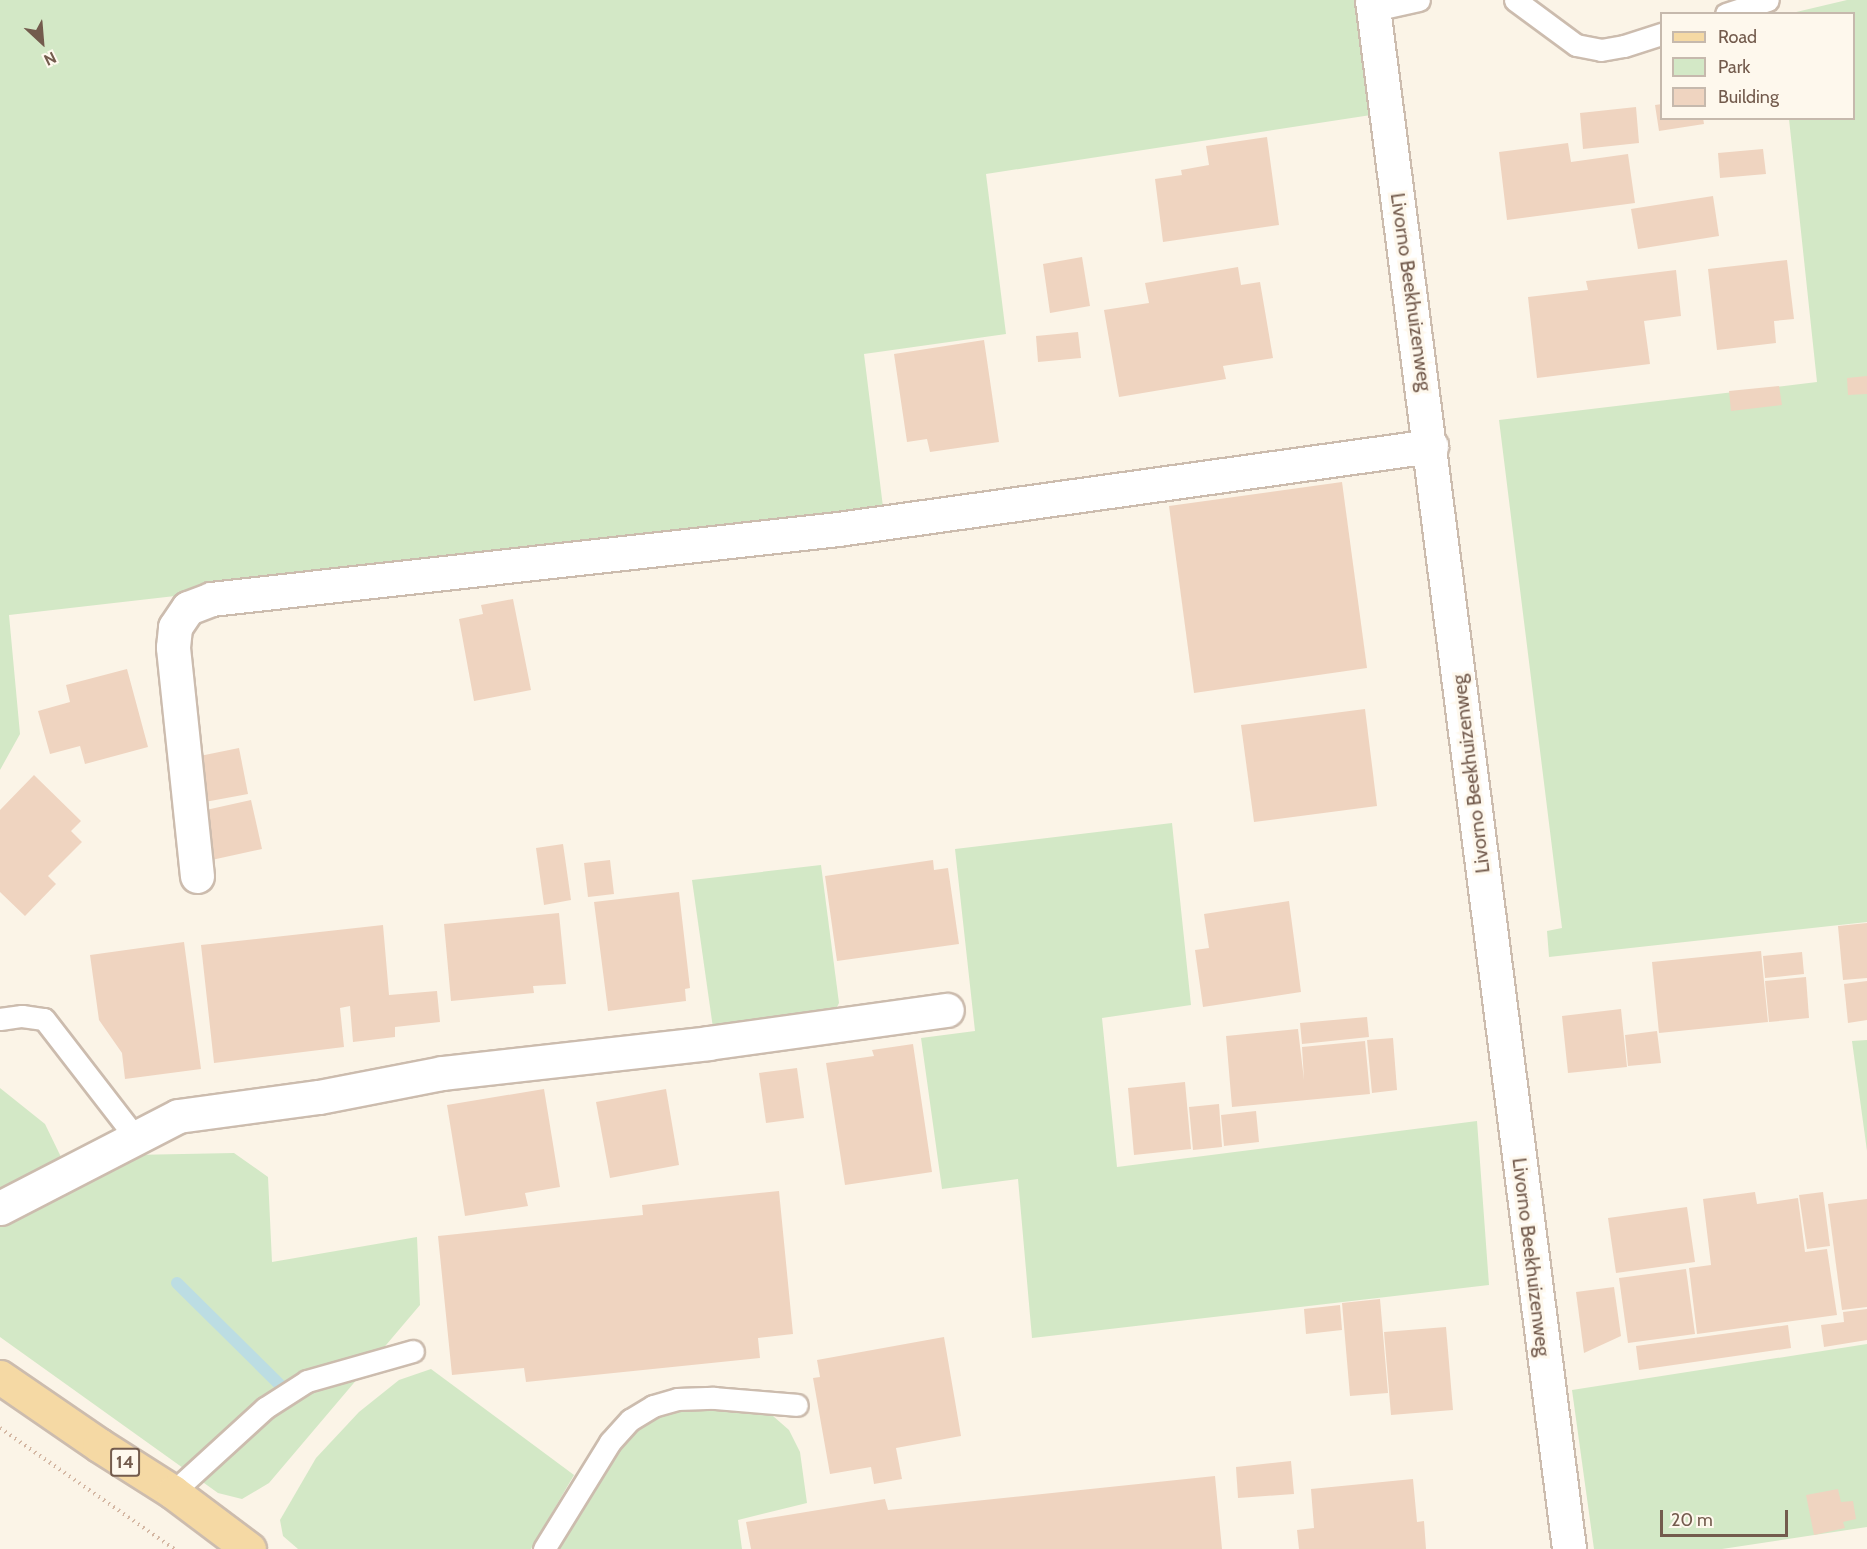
<!DOCTYPE html>
<style>
body{margin:0}
#map{position:relative;width:1867px;height:1549px;overflow:hidden;background:#fbf4e7;font-family:Cabin,sans-serif}
div>[style]{position:absolute}
.green>*{inset:0;background:#d3e8c6}
.stream>*{height:12px;margin:-6px;padding:0 6px;transform-origin:6px;border-radius:6px;background:#bcdde3}
.building>*{inset:0;background:#efd4c0}
.path>*{height:4px;margin-top:-2px;transform-origin:0;background:repeating-linear-gradient(90deg,#d4b7a3 0 1.5px,transparent 0 6px)}
.roads{filter:drop-shadow(2px 0 #ccbcae) drop-shadow(-2px 0 #ccbcae) drop-shadow(0 2px #ccbcae) drop-shadow(0 -2px #ccbcae)}
.service>*{height:21px;margin:-10.5px;padding:0 10.5px;transform-origin:10.5px;border-radius:10.5px;background:#fff}
.minor>*{height:33px;margin:-16.5px;padding:0 16.5px;transform-origin:16.5px;border-radius:16.5px;background:#fff}
.primary>*{height:33px;margin:-16.5px;padding:0 16.5px;transform-origin:16.5px;border-radius:16.5px;background:#f5d9a4}
span{translate:-50% -50%;white-space:nowrap;text-align:center;line-height:1.15;-webkit-text-stroke:6px #fef8ed;paint-order:stroke}
.shield-label span{padding:2px 4px;background:#fef8ed;border:2px solid;border-radius:4px;-webkit-text-stroke-width:0}
.shield-label{font-size:18px;color:#735b4d;font-weight:700}
.street-label{font-size:20px;color:#735b4d}
.legend{position:absolute;left:1660px;top:12px;width:195px;height:108px;box-sizing:border-box;background:#fef8ed;border:2px solid #c6b9ad;margin:0;padding:8px 10px;list-style:none;font-size:18px;color:#735b4d}
.legend li{display:flex;align-items:center;gap:12px;height:30px}
.legend b{width:30px;border:2px solid #c6b9ad}
.north{position:absolute;left:12px;top:12px;width:60px;height:60px;-webkit-text-stroke:4px #fef8ed;paint-order:stroke;rotate:154deg;font-size:16px;font-weight:700;line-height:24px;text-align:center;color:#735b4d}
.north::after{content:'';display:block;margin:auto;width:21px;height:27px;background:#735b4d;clip-path:polygon(50% 0,100% 100%,50% 72%,0 100%)}
.scale{position:absolute;left:1660px;top:1510px;width:128px;height:27px;box-sizing:border-box;border:3px solid #735b4d;border-top:0;padding-left:8px;font-size:18px;line-height:21px;white-space:nowrap;color:#735b4d;-webkit-text-stroke:4px #fef8ed;paint-order:stroke}
</style>
<div id="map">
<div class="green">
<div style="clip-path:polygon(0 0,1357px 0,1371px 115px,986px 174px,1006px 334px,864px 354px,884px 515px,9px 615px,20px 734px,0 770px)"></div>
<div style="clip-path:polygon(1847px 0,1867px 0,1867px 922px,1549px 957px,1547px 931px,1562px 928px,1499px 420px,1817px 382px,1789px 119px,1854px 118px,1854px 14px,1792px 13px)"></div>
<div style="clip-path:polygon(1172px 823px,1191px 1005px,1102px 1018px,1117px 1167px,1477px 1121px,1489px 1285px,1032px 1338px,1018px 1179px,942px 1189px,921px 1038px,975px 1031px,955px 849px)"></div>
<div style="clip-path:polygon(821px 865px,839px 1003px,834px 1013px,714px 1035px,692px 880px)"></div>
<div style="clip-path:polygon(1867px 1040px,1867px 1151px,1852px 1041px)"></div>
<div style="clip-path:polygon(0 1088px,45px 1124px,61px 1157px,43px 1172px,0 1194px)"></div>
<div style="clip-path:polygon(234px 1153px,268px 1177px,272px 1262px,417px 1237px,420px 1305px,269px 1483px,242px 1499px,218px 1493px,0 1337px,0 1219px,132px 1155px)"></div>
<div style="clip-path:polygon(1867px 1344px,1867px 1527px,1722px 1549px,1594px 1549px,1572px 1390px)"></div>
<div style="clip-path:polygon(431px 1369px,574px 1475px,531px 1549px,298px 1549px,283px 1536px,280px 1520px,316px 1458px,359px 1412px,399px 1380px)"></div>
<div style="clip-path:polygon(683px 1404px,728px 1405px,773px 1416px,789px 1430px,800px 1452px,807px 1503px,738px 1520px,742px 1549px,554px 1549px,615px 1451px,647px 1418px)"></div>
</div>
<div class="stream">
<div style="left:177px;top:1283px;width:155px;rotate:44.7deg"></div>
</div>
<div class="building">
<div style="clip-path:polygon(1662px 104px,1662px 118px,1703px 118px,1704px 124px,1659px 131px,1655px 105px)"></div>
<div style="clip-path:polygon(1636px 107px,1639px 143px,1583px 149px,1580px 113px)"></div>
<div style="clip-path:polygon(1267px 137px,1279px 225px,1163px 242px,1155px 179px,1182px 175px,1181px 170px,1209px 165px,1206px 146px)"></div>
<div style="clip-path:polygon(1568px 143px,1571px 162px,1628px 154px,1635px 203px,1507px 220px,1499px 152px)"></div>
<div style="clip-path:polygon(1763px 149px,1766px 174px,1720px 178px,1718px 153px)"></div>
<div style="clip-path:polygon(1713px 196px,1719px 236px,1638px 249px,1631px 209px)"></div>
<div style="clip-path:polygon(1082px 257px,1090px 306px,1050px 313px,1043px 264px)"></div>
<div style="clip-path:polygon(1787px 260px,1794px 319px,1774px 321px,1776px 343px,1717px 350px,1708px 269px)"></div>
<div style="clip-path:polygon(1238px 267px,1241px 285px,1260px 282px,1273px 358px,1223px 366px,1226px 379px,1119px 397px,1104px 310px,1149px 303px,1145px 283px)"></div>
<div style="clip-path:polygon(1676px 270px,1681px 316px,1644px 321px,1650px 364px,1537px 378px,1528px 297px,1588px 290px,1586px 281px)"></div>
<div style="clip-path:polygon(1078px 332px,1081px 358px,1038px 362px,1036px 336px)"></div>
<div style="clip-path:polygon(984px 340px,999px 442px,930px 452px,927px 439px,907px 442px,894px 354px)"></div>
<div style="clip-path:polygon(1867px 376px,1867px 394px,1848px 395px,1847px 378px)"></div>
<div style="clip-path:polygon(1779px 386px,1782px 405px,1731px 411px,1729px 391px)"></div>
<div style="clip-path:polygon(1342px 482px,1367px 668px,1194px 693px,1169px 506px)"></div>
<div style="clip-path:polygon(513px 599px,531px 690px,474px 701px,459px 619px,483px 614px,481px 605px)"></div>
<div style="clip-path:polygon(127px 669px,148px 747px,85px 764px,80px 746px,50px 754px,38px 711px,70px 702px,66px 685px)"></div>
<div style="clip-path:polygon(1365px 709px,1377px 806px,1254px 822px,1241px 725px)"></div>
<div style="clip-path:polygon(239px 748px,248px 794px,194px 804px,185px 759px)"></div>
<div style="clip-path:polygon(34px 775px,81px 821px,71px 831px,82px 842px,48px 876px,56px 884px,25px 916px,0 892px,0 810px)"></div>
<div style="clip-path:polygon(251px 800px,262px 849px,207px 861px,197px 812px)"></div>
<div style="clip-path:polygon(563px 844px,571px 900px,544px 905px,536px 848px)"></div>
<div style="clip-path:polygon(610px 860px,614px 894px,588px 897px,584px 863px)"></div>
<div style="clip-path:polygon(933px 860px,934px 870px,948px 868px,959px 944px,837px 961px,825px 876px)"></div>
<div style="clip-path:polygon(679px 892px,690px 988px,685px 989px,686px 1001px,608px 1011px,594px 902px)"></div>
<div style="clip-path:polygon(1289px 901px,1301px 992px,1203px 1007px,1195px 950px,1209px 948px,1204px 914px)"></div>
<div style="clip-path:polygon(559px 913px,566px 984px,533px 986px,534px 993px,451px 1001px,444px 924px)"></div>
<div style="clip-path:polygon(1867px 923px,1867px 978px,1843px 980px,1838px 926px)"></div>
<div style="clip-path:polygon(383px 925px,389px 995px,437px 991px,440px 1022px,395px 1027px,395px 1037px,353px 1042px,350px 1006px,340px 1008px,344px 1047px,214px 1063px,201px 945px)"></div>
<div style="clip-path:polygon(184px 942px,201px 1069px,125px 1079px,122px 1053px,99px 1020px,90px 955px)"></div>
<div style="clip-path:polygon(1761px 951px,1768px 1022px,1659px 1033px,1652px 962px)"></div>
<div style="clip-path:polygon(1802px 952px,1804px 974px,1765px 978px,1763px 956px)"></div>
<div style="clip-path:polygon(1806px 977px,1809px 1018px,1769px 1022px,1765px 981px)"></div>
<div style="clip-path:polygon(1867px 981px,1867px 1020px,1848px 1023px,1844px 984px)"></div>
<div style="clip-path:polygon(1621px 1009px,1627px 1067px,1568px 1073px,1562px 1016px)"></div>
<div style="clip-path:polygon(1367px 1017px,1369px 1037px,1302px 1044px,1300px 1023px)"></div>
<div style="clip-path:polygon(1298px 1029px,1304px 1080px,1302px 1047px,1365px 1041px,1370px 1094px,1232px 1107px,1226px 1036px)"></div>
<div style="clip-path:polygon(1657px 1031px,1661px 1063px,1628px 1066px,1625px 1035px)"></div>
<div style="clip-path:polygon(1393px 1038px,1397px 1090px,1372px 1093px,1367px 1040px)"></div>
<div style="clip-path:polygon(913px 1044px,932px 1172px,845px 1185px,826px 1063px,874px 1056px,872px 1050px)"></div>
<div style="clip-path:polygon(797px 1068px,804px 1118px,766px 1123px,759px 1073px)"></div>
<div style="clip-path:polygon(1185px 1082px,1191px 1149px,1134px 1155px,1128px 1088px)"></div>
<div style="clip-path:polygon(544px 1089px,560px 1187px,525px 1193px,528px 1206px,465px 1216px,447px 1105px)"></div>
<div style="clip-path:polygon(666px 1089px,679px 1165px,610px 1178px,596px 1102px)"></div>
<div style="clip-path:polygon(1219px 1104px,1222px 1147px,1193px 1150px,1189px 1107px)"></div>
<div style="clip-path:polygon(1256px 1111px,1259px 1142px,1224px 1146px,1221px 1115px)"></div>
<div style="clip-path:polygon(779px 1191px,793px 1334px,758px 1338px,760px 1358px,526px 1382px,524px 1368px,452px 1375px,438px 1236px,643px 1215px,642px 1205px)"></div>
<div style="clip-path:polygon(1755px 1192px,1757px 1204px,1798px 1198px,1805px 1252px,1827px 1249px,1837px 1315px,1697px 1334px,1689px 1268px,1711px 1265px,1703px 1199px)"></div>
<div style="clip-path:polygon(1823px 1192px,1830px 1246px,1807px 1249px,1799px 1195px)"></div>
<div style="clip-path:polygon(1867px 1199px,1867px 1307px,1842px 1310px,1828px 1204px)"></div>
<div style="clip-path:polygon(1687px 1207px,1695px 1262px,1616px 1273px,1608px 1218px)"></div>
<div style="clip-path:polygon(1686px 1269px,1695px 1334px,1628px 1343px,1619px 1278px)"></div>
<div style="clip-path:polygon(1614px 1287px,1621px 1336px,1584px 1353px,1576px 1292px)"></div>
<div style="clip-path:polygon(1380px 1299px,1388px 1393px,1350px 1396px,1342px 1303px)"></div>
<div style="clip-path:polygon(1340px 1305px,1342px 1330px,1306px 1334px,1304px 1309px)"></div>
<div style="clip-path:polygon(1867px 1309px,1867px 1340px,1824px 1347px,1821px 1325px,1844px 1322px,1843px 1312px)"></div>
<div style="clip-path:polygon(1788px 1325px,1791px 1348px,1639px 1370px,1636px 1346px)"></div>
<div style="clip-path:polygon(1446px 1327px,1453px 1410px,1391px 1415px,1384px 1332px)"></div>
<div style="clip-path:polygon(944px 1337px,961px 1436px,896px 1448px,902px 1479px,874px 1484px,871px 1467px,830px 1474px,813px 1378px,820px 1377px,817px 1360px)"></div>
<div style="clip-path:polygon(1291px 1461px,1294px 1494px,1238px 1498px,1236px 1467px)"></div>
<div style="clip-path:polygon(1215px 1476px,1222px 1549px,751px 1549px,746px 1522px,885px 1499px,888px 1510px)"></div>
<div style="clip-path:polygon(1413px 1479px,1417px 1522px,1424px 1521px,1426px 1549px,1299px 1549px,1297px 1530px,1314px 1528px,1311px 1489px)"></div>
<div style="clip-path:polygon(1838px 1489px,1841px 1502px,1853px 1501px,1856px 1519px,1843px 1522px,1845px 1528px,1814px 1535px,1806px 1495px)"></div>
</div>
<div class="path">
<div style="left:0;top:1428px;width:212px;rotate:34.8deg"></div>
</div>
<div class="roads">
<div class="service">
<div style="left:1515px;top:0;width:76px;rotate:36.4deg"></div>
<div style="left:1576px;top:45px;width:25px;rotate:11deg"></div>
<div style="left:1601px;top:50px;width:23px;rotate:-10deg"></div>
<div style="left:1624px;top:46px;width:40px;rotate:-18deg"></div>
<div style="left:1374px;top:10px;width:46px;rotate:-12.5deg"></div>
<div style="left:1726px;top:14px;width:44px;rotate:-18.4deg"></div>
<div style="left:0;top:1019px;width:22px;rotate:-8deg"></div>
<div style="left:22px;top:1016px;width:22px;rotate:8deg"></div>
<div style="left:44px;top:1019px;width:150px;rotate:52.3deg"></div>
<div style="left:173px;top:1492px;width:125px;rotate:-42.4deg"></div>
<div style="left:265px;top:1408px;width:50px;rotate:-32.7deg"></div>
<div style="left:307px;top:1381px;width:110px;rotate:-15.8deg"></div>
<div style="left:544px;top:1549px;width:126px;rotate:-58.3deg"></div>
<div style="left:610px;top:1442px;width:30px;rotate:-48deg"></div>
<div style="left:630px;top:1420px;width:27px;rotate:-31deg"></div>
<div style="left:653px;top:1406px;width:25px;rotate:-16deg"></div>
<div style="left:677px;top:1399px;width:37px;rotate:-2deg"></div>
<div style="left:714px;top:1398px;width:83px;rotate:4.8deg"></div>
</div>
<div class="minor">
<div style="left:1372px;top:0;width:1561px;rotate:82.75deg"></div>
<div style="left:197px;top:876px;width:230px;rotate:-96deg"></div>
<div style="left:173px;top:647px;width:20px;rotate:-84deg"></div>
<div style="left:175px;top:627px;width:23px;rotate:-56deg"></div>
<div style="left:188px;top:608px;width:25px;rotate:-21deg"></div>
<div style="left:211px;top:599px;width:631px;rotate:-6.37deg"></div>
<div style="left:838px;top:529px;width:599px;rotate:-7.97deg"></div>
<div style="left:0;top:1208px;width:200px;rotate:-27.3deg"></div>
<div style="left:178px;top:1116px;width:142px;rotate:-7.7deg"></div>
<div style="left:319px;top:1097px;width:125px;rotate:-11deg"></div>
<div style="left:442px;top:1073px;width:268px;rotate:-6.4deg"></div>
<div style="left:708px;top:1043px;width:241px;rotate:-7.9deg"></div>
</div>
<div class="primary">
<div style="left:0;top:1377px;width:120px;rotate:34.5deg"></div>
<div style="left:99px;top:1445px;width:88px;rotate:32.4deg"></div>
<div style="left:173px;top:1492px;width:95px;rotate:36.9deg"></div>
</div>
</div>
<div class="shield-label">
<span style="left:125px;top:1462px">14</span>
</div>
<div class="street-label">
<span style="left:1411px;top:292px;rotate:82deg">Livorno Beekhuizenweg</span>
<span style="left:1471px;top:774px;rotate:-97deg">Livorno Beekhuizenweg</span>
<span style="left:1531px;top:1257px;rotate:83deg">Livorno Beekhuizenweg</span>
</div>
<ul class="legend">
<li><b style="height:8px;background:#f5d9a4"></b>Road</li>
<li><b style="height:16px;background:#d3e8c6"></b>Park</li>
<li><b style="height:16px;background:#efd4c0"></b>Building</li>
</ul>
<div class="north">N</div>
<div class="scale">20 m</div>
</div>
